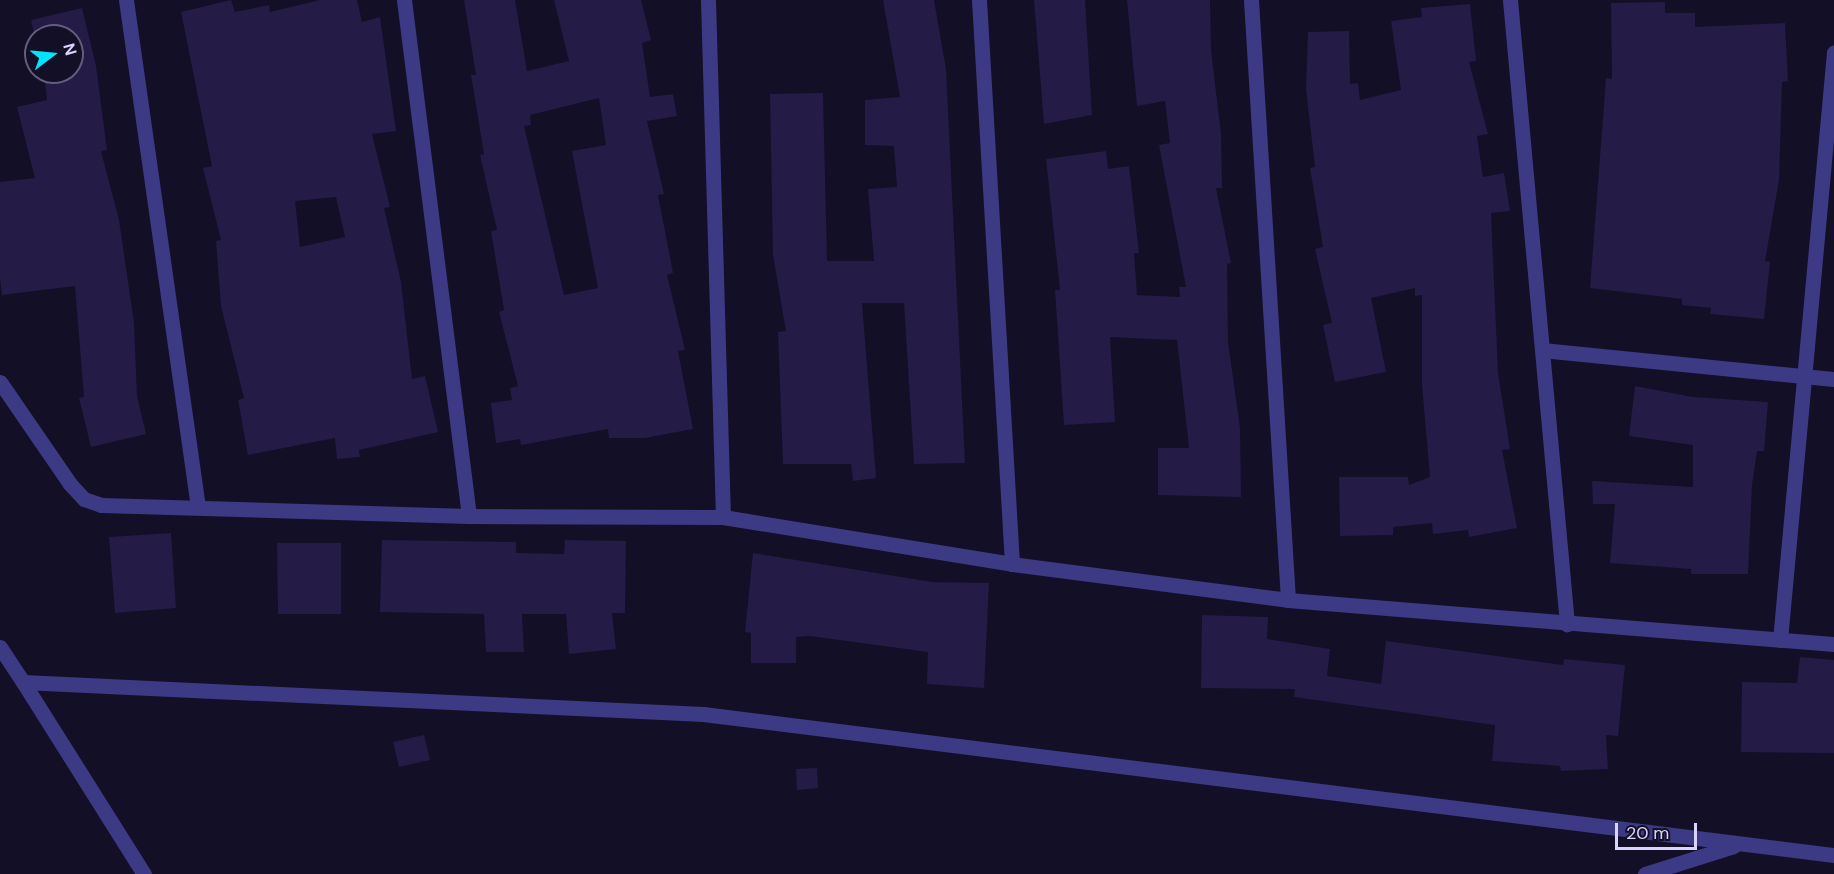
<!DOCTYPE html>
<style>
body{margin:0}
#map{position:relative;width:1834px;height:874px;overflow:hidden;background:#130f26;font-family:"DM Sans",sans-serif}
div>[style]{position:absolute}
.building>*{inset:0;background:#241b47}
.minor>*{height:15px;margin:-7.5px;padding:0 7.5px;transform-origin:7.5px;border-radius:7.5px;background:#3d3a85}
span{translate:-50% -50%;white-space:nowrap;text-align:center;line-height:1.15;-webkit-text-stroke:6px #130f26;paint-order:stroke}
.north{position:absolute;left:24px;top:24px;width:60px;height:60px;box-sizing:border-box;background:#130f26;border:2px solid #625e7d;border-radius:50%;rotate:74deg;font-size:16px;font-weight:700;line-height:24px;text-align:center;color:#d9d4ff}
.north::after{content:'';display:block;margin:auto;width:21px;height:27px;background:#00e5ff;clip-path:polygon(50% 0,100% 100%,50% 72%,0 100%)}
.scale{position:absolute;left:1615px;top:823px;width:82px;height:27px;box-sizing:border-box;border:3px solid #d9d4ff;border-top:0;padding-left:8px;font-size:18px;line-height:21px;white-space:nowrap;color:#d9d4ff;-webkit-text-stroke:4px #130f26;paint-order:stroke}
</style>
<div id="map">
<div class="building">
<div style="clip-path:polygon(evenodd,231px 0,235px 12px,269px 5px,270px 12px,320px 0,357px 0,362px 22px,380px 17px,396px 131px,372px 134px,390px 207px,384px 208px,401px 282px,412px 379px,425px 376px,438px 432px,359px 450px,360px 457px,337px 459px,335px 438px,248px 455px,238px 400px,244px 398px,221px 306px,216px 241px,221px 240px,203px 168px,212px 166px,181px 12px,231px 0,336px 197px,345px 237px,300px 247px,295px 201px,336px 197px)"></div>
<div style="clip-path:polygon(evenodd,464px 0,515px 0,527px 71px,569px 61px,554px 0,641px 0,651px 40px,642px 43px,650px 97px,673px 94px,677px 116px,647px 121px,664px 194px,658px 195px,673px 273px,667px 275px,685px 350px,678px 351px,693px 429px,645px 438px,609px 438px,608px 429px,521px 445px,520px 439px,496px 443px,491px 403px,512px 400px,510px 388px,518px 386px,499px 312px,504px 310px,491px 231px,497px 230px,480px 155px,484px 154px,471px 75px,476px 75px,464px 0,599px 98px,606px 145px,572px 151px,598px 288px,564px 295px,524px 126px,531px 125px,530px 115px,599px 98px)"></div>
<div style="clip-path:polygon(883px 0,934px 0,946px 69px,965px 463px,914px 464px,904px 303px,862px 303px,876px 478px,853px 481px,851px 464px,783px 464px,778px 332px,786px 331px,773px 255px,770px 94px,823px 93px,827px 261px,874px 261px,868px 189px,897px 187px,894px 146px,865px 145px,865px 100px,900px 97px)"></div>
<div style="clip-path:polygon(1034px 0,1085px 0,1092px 115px,1044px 124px)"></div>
<div style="clip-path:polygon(1127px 0,1210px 0,1211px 50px,1221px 134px,1222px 188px,1216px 188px,1231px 263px,1227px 264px,1228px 342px,1240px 428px,1241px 497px,1158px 495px,1158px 448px,1189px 448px,1177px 340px,1110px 337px,1115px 422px,1064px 425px,1055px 290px,1060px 290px,1046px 159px,1106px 151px,1108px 169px,1129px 166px,1139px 253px,1134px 253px,1137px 295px,1180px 297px,1179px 287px,1186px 287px,1159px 145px,1170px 143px,1165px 101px,1137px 106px)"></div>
<div style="clip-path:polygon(1665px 2px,1665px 13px,1695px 13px,1695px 27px,1785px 23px,1788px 81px,1782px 82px,1779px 180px,1765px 261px,1770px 262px,1764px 319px,1710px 314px,1711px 308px,1682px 305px,1682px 299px,1590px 288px,1606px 78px,1612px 79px,1611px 3px)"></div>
<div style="clip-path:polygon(1470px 4px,1476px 61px,1469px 62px,1488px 134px,1477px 136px,1483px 177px,1504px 173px,1510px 211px,1491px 213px,1498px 373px,1510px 449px,1502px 450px,1517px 528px,1469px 537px,1468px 530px,1433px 534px,1432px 523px,1393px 527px,1393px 535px,1340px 536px,1339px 477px,1408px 477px,1409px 485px,1430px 477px,1422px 385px,1422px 295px,1415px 296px,1415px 288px,1371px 298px,1386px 372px,1335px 382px,1323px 325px,1332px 323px,1315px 249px,1323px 247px,1310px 168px,1315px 167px,1306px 89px,1308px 32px,1349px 31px,1350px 84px,1358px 83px,1360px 100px,1401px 90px,1391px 21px,1422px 17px,1421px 8px)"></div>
<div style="clip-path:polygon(82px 8px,96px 66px,107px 150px,101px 151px,119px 220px,134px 323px,137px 396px,146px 434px,91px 447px,79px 398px,84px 397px,75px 286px,2px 295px,0 278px,0 182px,35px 178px,17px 107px,47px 100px,44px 72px,72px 72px,72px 36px,36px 36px,36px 42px,31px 20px)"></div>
<div style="clip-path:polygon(1635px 386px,1693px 397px,1768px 402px,1764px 451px,1757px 451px,1752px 485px,1748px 574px,1691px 574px,1691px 569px,1610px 563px,1615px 504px,1593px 504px,1592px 481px,1693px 487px,1693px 445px,1629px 436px)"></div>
<div style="clip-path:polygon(171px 533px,176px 608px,115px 613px,109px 537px)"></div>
<div style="clip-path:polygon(382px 540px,516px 542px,516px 553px,564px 554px,565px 540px,626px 541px,625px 613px,612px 613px,616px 649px,569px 654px,566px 614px,522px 614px,524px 652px,486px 652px,484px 614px,380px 612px)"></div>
<div style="clip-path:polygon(277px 543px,341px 543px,341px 614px,278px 614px)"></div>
<div style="clip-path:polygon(753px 553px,932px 582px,989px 583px,984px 688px,927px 684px,928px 652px,810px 636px,796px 637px,796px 663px,751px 663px,751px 633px,745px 632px)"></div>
<div style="clip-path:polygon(1202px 615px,1268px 617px,1267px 639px,1330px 649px,1327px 676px,1381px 684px,1386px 641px,1563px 665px,1564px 659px,1625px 665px,1618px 736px,1606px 735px,1608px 769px,1561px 771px,1560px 766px,1492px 761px,1495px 725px,1294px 697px,1295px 689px,1201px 688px)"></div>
<div style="clip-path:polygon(1800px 657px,1834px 660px,1834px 753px,1741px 752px,1742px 682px,1797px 683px)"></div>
<div style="clip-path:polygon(424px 735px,430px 760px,399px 767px,393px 742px)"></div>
<div style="clip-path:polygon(817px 768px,818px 788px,797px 790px,796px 769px)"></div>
</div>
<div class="minor">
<div style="left:126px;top:0;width:512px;rotate:81.92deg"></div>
<div style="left:404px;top:0;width:520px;rotate:82.82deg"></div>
<div style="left:708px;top:0;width:517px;rotate:88.34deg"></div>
<div style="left:979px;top:0;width:565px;rotate:86.65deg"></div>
<div style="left:1251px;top:0;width:601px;rotate:86.47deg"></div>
<div style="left:1510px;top:0;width:627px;rotate:84.78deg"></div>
<div style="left:1542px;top:350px;width:293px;rotate:5.7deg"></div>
<div style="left:0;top:382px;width:124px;rotate:55.5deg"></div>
<div style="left:70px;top:484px;width:21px;rotate:47deg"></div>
<div style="left:84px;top:499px;width:18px;rotate:19deg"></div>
<div style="left:101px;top:505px;width:368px;rotate:1.7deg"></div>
<div style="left:469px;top:516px;width:254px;rotate:0.2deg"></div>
<div style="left:723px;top:517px;width:293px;rotate:9.2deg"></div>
<div style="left:1012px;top:564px;width:278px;rotate:7.4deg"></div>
<div style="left:1288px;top:600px;width:548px;rotate:4.61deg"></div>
<div style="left:1780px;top:640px;width:590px;rotate:-84.75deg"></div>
<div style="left:0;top:647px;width:42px;rotate:56.7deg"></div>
<div style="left:23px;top:682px;width:681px;rotate:2.69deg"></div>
<div style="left:703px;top:714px;width:1140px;rotate:7.11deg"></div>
<div style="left:23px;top:682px;width:227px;rotate:57.8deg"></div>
<div style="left:1645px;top:874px;width:93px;rotate:-17.5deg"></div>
</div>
<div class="north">N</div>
<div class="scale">20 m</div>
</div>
